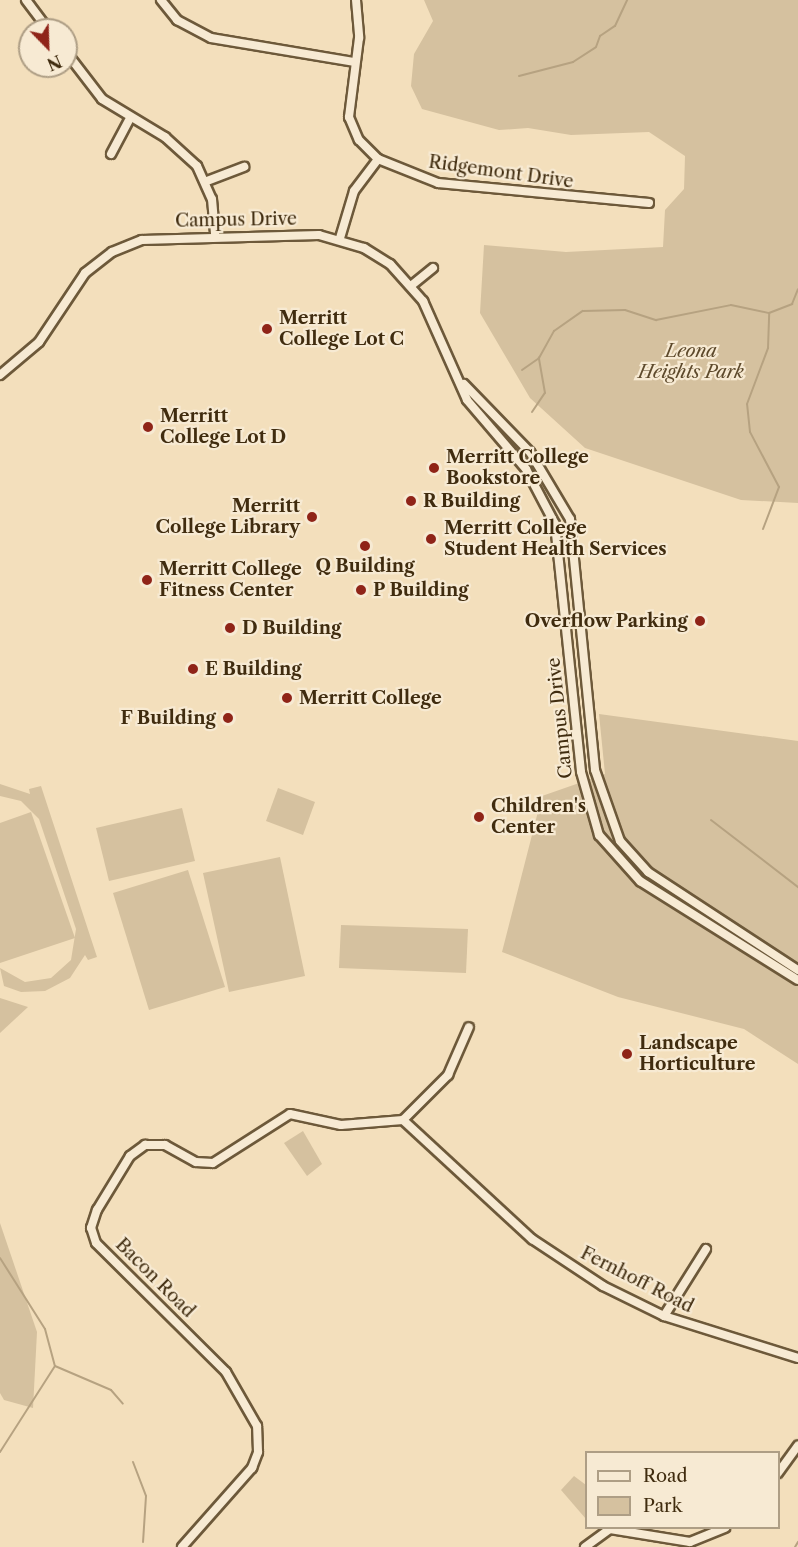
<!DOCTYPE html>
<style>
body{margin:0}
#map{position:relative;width:798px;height:1547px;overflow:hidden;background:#f3dfbc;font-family:"Libre Caslon Text",serif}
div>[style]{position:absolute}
.green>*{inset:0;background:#d5c19f}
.stream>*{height:2px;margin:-1px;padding:0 1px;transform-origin:1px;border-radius:1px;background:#b6a281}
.roads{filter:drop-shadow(2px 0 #6d593a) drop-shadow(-2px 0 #6d593a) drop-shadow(0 2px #6d593a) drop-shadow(0 -2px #6d593a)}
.minor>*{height:8px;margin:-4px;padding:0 4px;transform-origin:4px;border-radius:4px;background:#f7ead3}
.dots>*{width:16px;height:16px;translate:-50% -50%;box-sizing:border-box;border:3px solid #f7ead3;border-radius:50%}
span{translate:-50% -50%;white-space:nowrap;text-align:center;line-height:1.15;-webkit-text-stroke:4.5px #f7ead3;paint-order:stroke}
.street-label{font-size:18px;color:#402c0f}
.poi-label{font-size:18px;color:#402c0f;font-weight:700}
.left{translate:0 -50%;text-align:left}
.right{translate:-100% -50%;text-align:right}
.park-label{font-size:18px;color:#5e4a2c;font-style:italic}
.legend{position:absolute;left:585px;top:1451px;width:195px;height:78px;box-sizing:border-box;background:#f7ead3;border:2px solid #ae9e85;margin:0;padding:8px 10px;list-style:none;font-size:18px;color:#402c0f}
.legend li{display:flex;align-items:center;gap:12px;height:30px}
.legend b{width:30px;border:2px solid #ae9e85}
.north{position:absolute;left:18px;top:18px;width:60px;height:60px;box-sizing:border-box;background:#f7ead3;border:2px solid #ae9e85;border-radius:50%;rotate:157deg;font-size:16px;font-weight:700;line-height:24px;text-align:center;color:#402c0f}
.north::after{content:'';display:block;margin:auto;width:21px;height:27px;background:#8f2418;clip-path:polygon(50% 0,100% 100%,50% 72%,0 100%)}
</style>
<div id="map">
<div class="green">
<div style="clip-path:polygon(424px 0,798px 0,798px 503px,741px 500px,585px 448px,530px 398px,480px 313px,484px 245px,566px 252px,663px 247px,665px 210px,684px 189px,685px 156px,649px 132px,571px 135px,528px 128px,499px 130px,422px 109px,411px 86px,414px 54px,433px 21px)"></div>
<div style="clip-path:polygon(599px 714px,798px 741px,798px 1064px,744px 1029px,618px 997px,502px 952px,542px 796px,605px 774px)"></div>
<div style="clip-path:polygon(0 784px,30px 794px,29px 789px,41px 786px,97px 957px,88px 960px,85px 955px,70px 978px,45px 991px,21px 992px,4px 986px,0 968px,25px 982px,51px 978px,71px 960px,76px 929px,39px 819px,21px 801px,0 796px)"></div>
<div style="clip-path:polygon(278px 788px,315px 802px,303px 835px,266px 821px)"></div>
<div style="clip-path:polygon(182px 808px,195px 861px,109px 881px,96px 828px)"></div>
<div style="clip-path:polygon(31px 812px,75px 938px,0 963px,0 823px)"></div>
<div style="clip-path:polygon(280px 857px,305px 976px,229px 992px,203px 873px)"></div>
<div style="clip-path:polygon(188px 870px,225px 987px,149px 1010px,113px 893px)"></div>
<div style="clip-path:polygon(341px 925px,468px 929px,466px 973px,339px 968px)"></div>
<div style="clip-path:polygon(0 998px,28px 1007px,0 1033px)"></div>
<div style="clip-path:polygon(303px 1131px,322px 1164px,307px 1176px,284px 1143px)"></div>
<div style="clip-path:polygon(0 1223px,37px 1332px,33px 1408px,4px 1400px,0 1393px)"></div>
<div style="clip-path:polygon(574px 1476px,586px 1485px,586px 1519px,561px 1490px)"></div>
</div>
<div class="stream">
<div style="left:519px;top:76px;width:56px;rotate:-14.5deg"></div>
<div style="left:573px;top:62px;width:27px;rotate:-33deg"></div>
<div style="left:596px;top:47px;width:12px;rotate:-70deg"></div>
<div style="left:600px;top:36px;width:18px;rotate:-34deg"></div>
<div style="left:615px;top:26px;width:29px;rotate:-65deg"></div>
<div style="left:522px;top:370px;width:21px;rotate:-35deg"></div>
<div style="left:539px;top:358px;width:31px;rotate:-61deg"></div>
<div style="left:554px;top:331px;width:35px;rotate:-35deg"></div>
<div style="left:583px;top:311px;width:42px;rotate:-1.4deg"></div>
<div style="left:625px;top:310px;width:33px;rotate:18deg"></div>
<div style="left:656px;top:320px;width:76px;rotate:-11.3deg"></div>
<div style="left:731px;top:305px;width:39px;rotate:12deg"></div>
<div style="left:769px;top:313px;width:25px;rotate:-21deg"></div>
<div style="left:792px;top:304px;width:16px;rotate:-68deg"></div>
<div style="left:532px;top:412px;width:23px;rotate:-56deg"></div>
<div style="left:545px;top:393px;width:36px;rotate:-100deg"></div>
<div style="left:763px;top:529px;width:45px;rotate:-69.1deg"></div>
<div style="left:779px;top:487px;width:62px;rotate:-117.8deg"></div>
<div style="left:750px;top:432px;width:28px;rotate:-96deg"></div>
<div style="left:747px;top:404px;width:60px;rotate:-69.4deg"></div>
<div style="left:768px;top:348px;width:35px;rotate:-88deg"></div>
<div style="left:711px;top:820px;width:110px;rotate:37.6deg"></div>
<div style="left:0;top:1258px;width:84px;rotate:57.6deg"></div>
<div style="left:45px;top:1329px;width:38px;rotate:75deg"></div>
<div style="left:55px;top:1366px;width:61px;rotate:23.2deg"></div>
<div style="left:111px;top:1390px;width:18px;rotate:49deg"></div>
<div style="left:0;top:1452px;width:102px;rotate:-57.4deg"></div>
<div style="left:133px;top:1462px;width:36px;rotate:69deg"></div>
<div style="left:146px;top:1496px;width:46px;rotate:93.7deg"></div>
<div style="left:795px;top:1547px;width:6px;rotate:-59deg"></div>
</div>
<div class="roads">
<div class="minor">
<div style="left:26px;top:0;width:38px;rotate:53deg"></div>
<div style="left:161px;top:0;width:26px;rotate:51deg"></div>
<div style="left:177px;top:20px;width:38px;rotate:28deg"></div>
<div style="left:211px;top:38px;width:146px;rotate:9.5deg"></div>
<div style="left:356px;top:0;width:38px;rotate:85deg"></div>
<div style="left:359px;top:38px;width:80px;rotate:97.2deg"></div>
<div style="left:349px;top:117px;width:25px;rotate:67deg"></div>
<div style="left:359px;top:140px;width:27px;rotate:45deg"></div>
<div style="left:378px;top:159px;width:65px;rotate:21.8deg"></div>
<div style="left:438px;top:183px;width:212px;rotate:5.4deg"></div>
<div style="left:66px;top:52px;width:59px;rotate:52.5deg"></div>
<div style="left:102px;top:99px;width:74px;rotate:31.1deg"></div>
<div style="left:165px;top:137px;width:43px;rotate:42.2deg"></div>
<div style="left:197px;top:166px;width:36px;rotate:66deg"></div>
<div style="left:212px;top:199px;width:37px;rotate:85deg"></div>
<div style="left:111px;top:154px;width:38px;rotate:-62deg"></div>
<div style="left:207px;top:181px;width:40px;rotate:-21deg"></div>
<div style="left:340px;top:238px;width:49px;rotate:-73.4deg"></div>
<div style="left:354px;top:191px;width:40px;rotate:-53deg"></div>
<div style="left:412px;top:285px;width:27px;rotate:-39deg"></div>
<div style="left:0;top:375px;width:51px;rotate:-40.2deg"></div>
<div style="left:39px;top:342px;width:83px;rotate:-56.3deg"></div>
<div style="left:85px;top:273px;width:34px;rotate:-38deg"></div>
<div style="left:112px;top:252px;width:32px;rotate:-22deg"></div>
<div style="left:142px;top:240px;width:177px;rotate:-1.6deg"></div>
<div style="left:319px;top:235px;width:47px;rotate:16.1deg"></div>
<div style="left:364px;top:248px;width:31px;rotate:32deg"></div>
<div style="left:390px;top:264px;width:50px;rotate:48.3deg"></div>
<div style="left:423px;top:301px;width:108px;rotate:66deg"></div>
<div style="left:467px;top:400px;width:91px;rotate:49.5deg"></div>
<div style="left:526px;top:469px;width:62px;rotate:62.2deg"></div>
<div style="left:555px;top:524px;width:249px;rotate:84deg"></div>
<div style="left:581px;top:772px;width:66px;rotate:74.1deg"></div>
<div style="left:599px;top:835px;width:62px;rotate:48.3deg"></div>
<div style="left:640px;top:881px;width:186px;rotate:32.1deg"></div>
<div style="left:464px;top:384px;width:95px;rotate:45.9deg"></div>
<div style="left:530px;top:452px;width:78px;rotate:59.2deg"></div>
<div style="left:570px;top:519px;width:252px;rotate:84.3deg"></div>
<div style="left:595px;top:770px;width:75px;rotate:70.6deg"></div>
<div style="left:620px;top:841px;width:42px;rotate:47.9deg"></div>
<div style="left:648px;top:872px;width:179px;rotate:33.2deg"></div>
<div style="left:403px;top:1120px;width:176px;rotate:42.7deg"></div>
<div style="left:532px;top:1239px;width:85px;rotate:33.5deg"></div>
<div style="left:603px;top:1286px;width:68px;rotate:26.2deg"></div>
<div style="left:664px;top:1316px;width:140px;rotate:17.4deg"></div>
<div style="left:664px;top:1316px;width:79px;rotate:-57.9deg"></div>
<div style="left:778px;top:1473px;width:34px;rotate:-54deg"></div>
<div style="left:182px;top:1547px;width:106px;rotate:-48.5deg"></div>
<div style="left:252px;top:1468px;width:17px;rotate:-69deg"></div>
<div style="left:258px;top:1452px;width:26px;rotate:-92deg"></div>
<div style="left:257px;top:1426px;width:62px;rotate:-119.9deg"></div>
<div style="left:226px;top:1372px;width:183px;rotate:-135.2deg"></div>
<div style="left:96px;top:1243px;width:16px;rotate:-108deg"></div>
<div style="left:91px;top:1228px;width:19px;rotate:-72deg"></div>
<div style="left:97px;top:1210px;width:63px;rotate:-58.6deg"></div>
<div style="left:130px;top:1156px;width:19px;rotate:-36deg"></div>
<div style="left:145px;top:1145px;width:20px"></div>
<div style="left:165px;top:1145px;width:35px;rotate:29deg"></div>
<div style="left:196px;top:1162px;width:17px;rotate:3deg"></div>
<div style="left:213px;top:1163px;width:91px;rotate:-32.5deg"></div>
<div style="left:290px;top:1114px;width:52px;rotate:12.2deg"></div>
<div style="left:341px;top:1125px;width:62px;rotate:-4.6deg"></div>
<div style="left:403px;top:1120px;width:64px;rotate:-45deg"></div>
<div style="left:448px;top:1075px;width:52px;rotate:-66.4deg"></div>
<div style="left:585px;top:1547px;width:31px;rotate:-36deg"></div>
<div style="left:610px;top:1529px;width:81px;rotate:9.2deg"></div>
<div style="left:690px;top:1542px;width:38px;rotate:-22deg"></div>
</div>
</div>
<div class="dots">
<div style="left:267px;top:329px;background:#8f2418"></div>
<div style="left:148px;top:427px;background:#8f2418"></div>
<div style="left:434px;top:468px;background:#8f2418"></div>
<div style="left:411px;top:501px;background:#8f2418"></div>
<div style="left:312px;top:517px;background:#8f2418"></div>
<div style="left:431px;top:539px;background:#8f2418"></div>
<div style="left:365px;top:546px;background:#8f2418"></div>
<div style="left:147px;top:580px;background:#8f2418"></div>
<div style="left:361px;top:590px;background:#8f2418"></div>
<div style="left:700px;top:621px;background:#8f2418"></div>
<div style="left:230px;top:628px;background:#8f2418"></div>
<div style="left:193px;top:669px;background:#8f2418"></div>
<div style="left:287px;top:698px;background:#8f2418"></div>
<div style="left:228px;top:718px;background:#8f2418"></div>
<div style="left:479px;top:817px;background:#8f2418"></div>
<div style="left:627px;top:1054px;background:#8f2418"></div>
</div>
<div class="street-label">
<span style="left:501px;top:172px;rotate:8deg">Ridgemont Drive</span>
<span style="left:236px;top:220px;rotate:-1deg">Campus Drive</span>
<span style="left:560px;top:718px;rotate:-96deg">Campus Drive</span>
<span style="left:155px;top:1278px;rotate:45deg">Bacon Road</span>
<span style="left:637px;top:1280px;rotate:27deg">Fernhoff Road</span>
</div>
<div class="poi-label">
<span class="left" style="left:279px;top:329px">Merritt<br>College Lot C</span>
<span class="left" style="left:160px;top:427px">Merritt<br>College Lot D</span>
<span class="left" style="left:446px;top:468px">Merritt College<br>Bookstore</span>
<span class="left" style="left:423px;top:501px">R Building</span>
<span class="right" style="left:300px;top:517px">Merritt<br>College Library</span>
<span class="left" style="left:444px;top:539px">Merritt College<br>Student Health Services</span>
<span style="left:365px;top:566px">Q Building</span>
<span class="left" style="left:159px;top:580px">Merritt College<br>Fitness Center</span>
<span class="left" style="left:373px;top:590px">P Building</span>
<span class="right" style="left:688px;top:621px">Overflow Parking</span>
<span class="left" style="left:242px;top:628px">D Building</span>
<span class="left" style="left:205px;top:669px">E Building</span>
<span class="left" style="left:299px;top:698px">Merritt College</span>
<span class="right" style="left:216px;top:718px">F Building</span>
<span class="left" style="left:491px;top:817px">Children's<br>Center</span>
<span class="left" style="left:639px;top:1054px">Landscape<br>Horticulture</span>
</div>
<div class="park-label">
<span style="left:691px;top:362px">Leona<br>Heights Park</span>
</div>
<ul class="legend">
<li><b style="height:8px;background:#f7ead3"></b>Road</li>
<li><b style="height:16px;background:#d5c19f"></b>Park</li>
</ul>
<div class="north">N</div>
</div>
